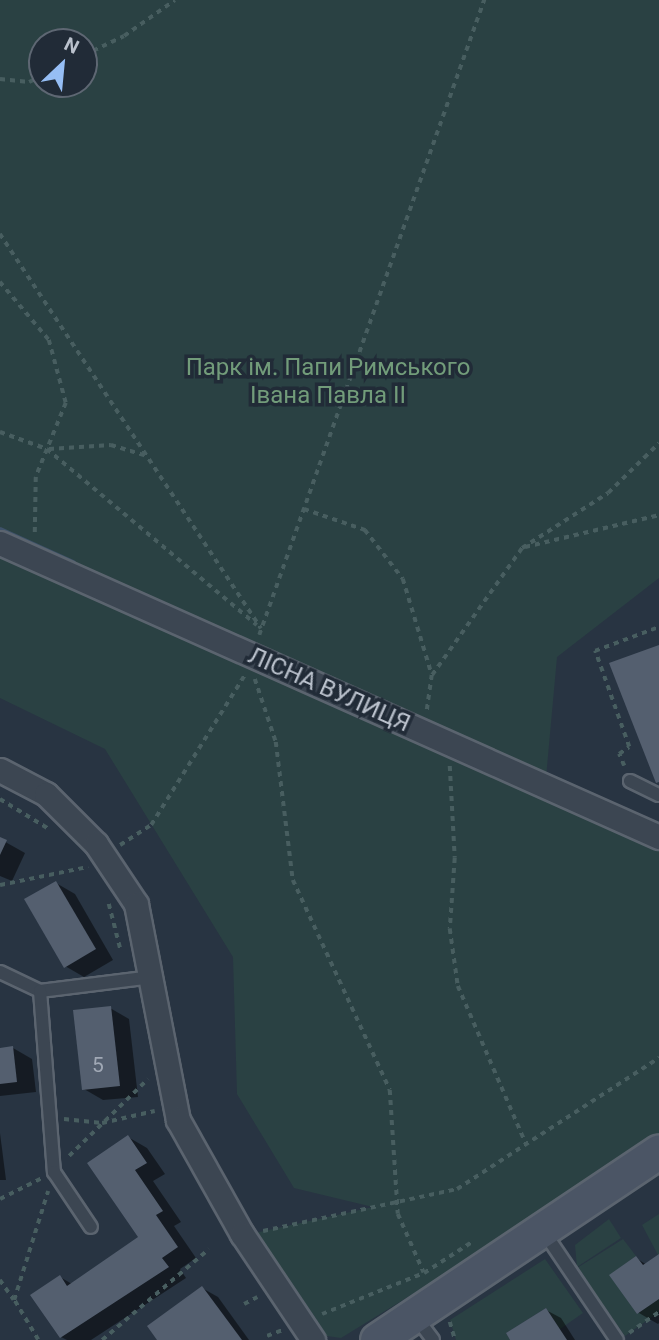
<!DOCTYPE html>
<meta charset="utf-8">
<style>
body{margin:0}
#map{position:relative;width:659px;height:1340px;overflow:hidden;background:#283442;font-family:Roboto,sans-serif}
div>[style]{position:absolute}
.green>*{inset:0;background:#2a4143}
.shadow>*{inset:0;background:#0007}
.stream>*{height:6px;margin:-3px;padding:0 3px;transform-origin:3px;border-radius:3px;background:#3f536a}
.building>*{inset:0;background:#545f6f}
.path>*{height:3.5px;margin-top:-1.75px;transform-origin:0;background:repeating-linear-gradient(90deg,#485e60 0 5px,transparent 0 10px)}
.roads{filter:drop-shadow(2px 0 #5b646f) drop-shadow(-2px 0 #5b646f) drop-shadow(0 2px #5b646f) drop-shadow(0 -2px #5b646f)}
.lane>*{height:12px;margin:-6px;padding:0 6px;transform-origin:6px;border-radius:6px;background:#3c4652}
.street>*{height:23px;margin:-11.5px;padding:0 11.5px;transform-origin:11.5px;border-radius:11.5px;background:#3c4652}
.secondary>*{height:33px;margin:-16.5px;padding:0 16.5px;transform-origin:16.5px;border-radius:16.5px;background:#4b5565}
span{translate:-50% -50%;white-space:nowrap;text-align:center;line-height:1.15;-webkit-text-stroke:7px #212b37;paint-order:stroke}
.number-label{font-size:21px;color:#a0a8b5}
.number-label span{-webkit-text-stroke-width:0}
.park-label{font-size:24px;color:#729c7a}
.street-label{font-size:24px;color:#bac1cc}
.north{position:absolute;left:28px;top:28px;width:70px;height:70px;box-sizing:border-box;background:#212b37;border:2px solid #5e6773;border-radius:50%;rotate:26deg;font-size:19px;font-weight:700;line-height:28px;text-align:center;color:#bac1cc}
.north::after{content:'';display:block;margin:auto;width:24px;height:32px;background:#96bef5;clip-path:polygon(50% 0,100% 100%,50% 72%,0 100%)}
</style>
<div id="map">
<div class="green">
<div style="clip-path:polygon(evenodd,0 0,659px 0,659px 578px,557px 657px,545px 789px,659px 841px,659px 1143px,341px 1338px,320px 1335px,255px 1233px,373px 1207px,294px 1188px,237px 1094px,233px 957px,105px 749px,0 698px,0 0,42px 42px,84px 42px,84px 84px,42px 84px,42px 42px)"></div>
<div style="clip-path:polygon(659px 1214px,659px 1254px,658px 1255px,642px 1225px)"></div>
<div style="clip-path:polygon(609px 1219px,621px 1238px,577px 1267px,575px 1245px)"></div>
<div style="clip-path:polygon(623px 1239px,636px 1256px,610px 1275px,637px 1314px,659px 1299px,659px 1312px,625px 1336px,577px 1268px)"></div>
<div style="clip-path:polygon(545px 1259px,583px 1313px,560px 1329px,546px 1308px,506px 1333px,510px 1340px,456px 1340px,450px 1320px)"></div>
</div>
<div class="shadow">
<div style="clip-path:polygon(0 839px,25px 853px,12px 881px,0 876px)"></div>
<div style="clip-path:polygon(56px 883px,75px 894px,113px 960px,84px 977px,65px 966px)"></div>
<div style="clip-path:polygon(110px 1008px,129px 1019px,138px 1097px,103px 1100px,84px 1089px)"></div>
<div style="clip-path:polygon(13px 1048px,32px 1059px,36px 1092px,0 1096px,0 1049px)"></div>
<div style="clip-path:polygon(0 1133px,6px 1180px,0 1180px)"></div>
<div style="clip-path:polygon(128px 1137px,147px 1148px,165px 1174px,153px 1181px,181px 1222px,174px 1226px,196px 1258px,180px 1269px,186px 1278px,91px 1340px,67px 1340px,61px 1337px,60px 1277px,72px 1284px,140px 1238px)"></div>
<div style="clip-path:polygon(659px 1256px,659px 1323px,658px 1324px,639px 1313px,612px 1275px,636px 1258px,647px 1265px)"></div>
<div style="clip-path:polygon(202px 1288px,218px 1297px,249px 1340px,159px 1340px)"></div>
<div style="clip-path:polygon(546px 1310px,561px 1318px,575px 1340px,512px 1340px)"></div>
</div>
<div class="stream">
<div style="left:0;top:530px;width:80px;rotate:24.3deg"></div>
</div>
<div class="building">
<div style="clip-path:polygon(659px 645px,659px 782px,656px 783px,609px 663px)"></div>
<div style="clip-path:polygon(0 837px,7px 840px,0 855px)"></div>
<div style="clip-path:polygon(56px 881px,96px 949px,64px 968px,24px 899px)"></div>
<div style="clip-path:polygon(111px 1006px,120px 1086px,82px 1090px,73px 1010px)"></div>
<div style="clip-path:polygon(13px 1046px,17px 1082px,0 1084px,0 1048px)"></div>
<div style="clip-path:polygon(128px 1135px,147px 1163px,135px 1170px,163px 1211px,156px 1215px,178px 1247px,162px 1258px,169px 1267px,60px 1338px,30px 1295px,60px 1275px,67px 1286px,138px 1237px,87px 1163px)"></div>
<div style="clip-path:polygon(659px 1254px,659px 1299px,637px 1314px,609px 1275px,636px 1256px,643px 1265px)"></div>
<div style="clip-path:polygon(202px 1286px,242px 1340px,157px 1340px,147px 1326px)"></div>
<div style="clip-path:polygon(546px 1308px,567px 1340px,510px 1340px,506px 1333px)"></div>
</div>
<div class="path">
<div style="left:84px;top:55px;width:44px;rotate:-25.4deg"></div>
<div style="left:124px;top:36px;width:62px;rotate:-35.2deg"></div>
<div style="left:0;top:79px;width:29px;rotate:6deg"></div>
<div style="left:29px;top:82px;width:14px;rotate:-25deg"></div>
<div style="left:0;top:234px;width:473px;rotate:56.5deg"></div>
<div style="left:0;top:282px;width:76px;rotate:49.8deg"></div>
<div style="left:49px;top:340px;width:65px;rotate:74.9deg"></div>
<div style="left:66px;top:403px;width:80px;rotate:112.1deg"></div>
<div style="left:36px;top:477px;width:59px;rotate:91deg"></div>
<div style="left:0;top:432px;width:50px;rotate:19.9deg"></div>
<div style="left:47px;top:449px;width:274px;rotate:40deg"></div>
<div style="left:49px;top:449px;width:62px;rotate:-3.7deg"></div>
<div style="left:111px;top:445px;width:39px;rotate:17deg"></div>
<div style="left:304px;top:509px;width:65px;rotate:19deg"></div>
<div style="left:365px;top:530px;width:62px;rotate:52.2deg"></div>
<div style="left:403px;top:579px;width:100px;rotate:73.2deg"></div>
<div style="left:432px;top:675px;width:36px;rotate:98deg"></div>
<div style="left:525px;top:547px;width:138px;rotate:-13.4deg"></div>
<div style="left:259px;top:635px;width:674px;rotate:-70.49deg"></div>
<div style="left:432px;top:675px;width:156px;rotate:-54.7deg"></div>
<div style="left:522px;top:548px;width:102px;rotate:-32.6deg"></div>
<div style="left:608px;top:493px;width:71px;rotate:-44.4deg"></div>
<div style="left:255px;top:679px;width:66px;rotate:71.6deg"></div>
<div style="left:276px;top:742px;width:139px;rotate:83deg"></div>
<div style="left:293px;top:880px;width:231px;rotate:65.2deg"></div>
<div style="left:390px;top:1090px;width:124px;rotate:86.3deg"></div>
<div style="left:398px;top:1214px;width:64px;rotate:66.2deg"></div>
<div style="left:450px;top:766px;width:92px;rotate:86.9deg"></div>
<div style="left:455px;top:858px;width:71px;rotate:94deg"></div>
<div style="left:450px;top:929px;width:58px;rotate:82deg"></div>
<div style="left:458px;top:986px;width:172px;rotate:66.7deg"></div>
<div style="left:624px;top:766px;width:13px;rotate:-113deg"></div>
<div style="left:619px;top:754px;width:12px;rotate:-35deg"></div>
<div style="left:629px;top:747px;width:102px;rotate:-109.5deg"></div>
<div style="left:595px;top:651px;width:68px;rotate:-20.6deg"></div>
<div style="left:0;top:799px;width:57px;rotate:31.5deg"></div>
<div style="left:120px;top:845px;width:37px;rotate:-33deg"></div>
<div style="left:151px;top:825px;width:176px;rotate:-58deg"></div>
<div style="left:0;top:885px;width:90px;rotate:-11.6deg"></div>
<div style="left:109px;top:904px;width:49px;rotate:75.7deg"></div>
<div style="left:64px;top:1119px;width:38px;rotate:6deg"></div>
<div style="left:102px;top:1123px;width:54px;rotate:-12.8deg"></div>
<div style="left:69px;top:1156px;width:110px;rotate:-44.3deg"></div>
<div style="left:0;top:1199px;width:47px;rotate:-26.6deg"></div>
<div style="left:263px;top:1231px;width:198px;rotate:-12.2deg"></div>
<div style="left:457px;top:1189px;width:241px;rotate:-33deg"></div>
<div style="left:0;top:1280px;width:24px;rotate:55deg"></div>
<div style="left:244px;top:1304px;width:15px;rotate:-28deg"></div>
<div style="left:322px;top:1314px;width:110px;rotate:-21.9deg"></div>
<div style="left:424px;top:1273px;width:57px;rotate:-32.9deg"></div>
<div style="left:450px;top:1322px;width:19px;rotate:74deg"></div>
<div style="left:629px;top:1333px;width:37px;rotate:-35deg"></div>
<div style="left:267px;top:1336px;width:17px;rotate:-21deg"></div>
<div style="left:38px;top:1340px;width:47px;rotate:-121deg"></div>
<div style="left:14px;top:1300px;width:114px;rotate:-72.7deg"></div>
<div style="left:102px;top:1340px;width:140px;rotate:-40.4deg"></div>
</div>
<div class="roads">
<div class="lane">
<div style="left:630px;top:781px;width:32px;rotate:26deg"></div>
<div style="left:0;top:972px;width:44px;rotate:25.4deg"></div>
<div style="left:40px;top:991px;width:113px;rotate:-7.1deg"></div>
<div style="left:40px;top:991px;width:182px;rotate:85.6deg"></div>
<div style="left:54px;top:1172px;width:66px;rotate:56.1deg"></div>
<div style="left:542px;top:1229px;width:134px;rotate:56deg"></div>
<div style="left:415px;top:1316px;width:30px;rotate:53deg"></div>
</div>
<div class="street">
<div style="left:0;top:543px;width:722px;rotate:24.04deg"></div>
<div style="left:0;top:770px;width:52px;rotate:27.6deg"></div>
<div style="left:46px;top:794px;width:71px;rotate:45deg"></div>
<div style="left:96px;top:844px;width:72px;rotate:56.3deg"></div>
<div style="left:136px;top:904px;width:220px;rotate:79deg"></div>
<div style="left:178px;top:1120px;width:131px;rotate:60.7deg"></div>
<div style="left:242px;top:1234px;width:128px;rotate:56.2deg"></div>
</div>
<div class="secondary">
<div style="left:377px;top:1340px;width:339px;rotate:-33.8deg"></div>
</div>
</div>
<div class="number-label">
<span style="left:98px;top:1065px">5</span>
</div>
<div class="park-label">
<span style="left:328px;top:382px">Парк ім. Папи Римського<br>Івана Павла ІІ</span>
</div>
<div class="street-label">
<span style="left:329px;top:690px;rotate:24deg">ЛІСНА ВУЛИЦЯ</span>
</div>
<div class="north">N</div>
</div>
